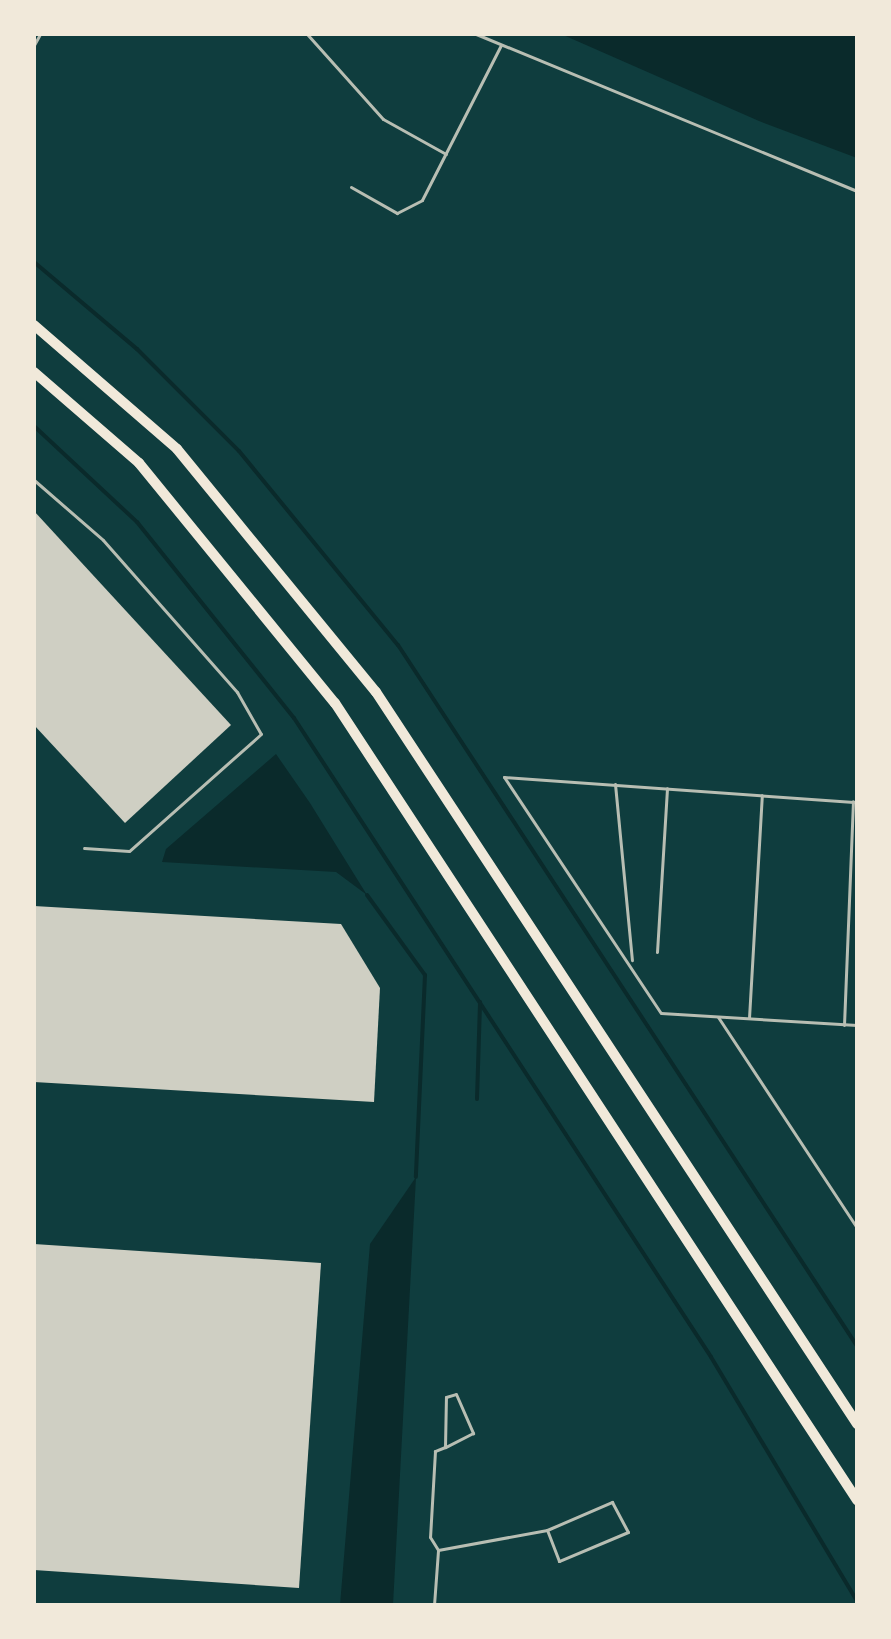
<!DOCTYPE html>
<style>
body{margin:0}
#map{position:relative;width:891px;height:1639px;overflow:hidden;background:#0f3d3e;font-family:Poppins,sans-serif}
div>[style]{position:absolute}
.water>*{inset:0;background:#0a2a2b}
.stream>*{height:4px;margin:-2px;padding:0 2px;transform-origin:2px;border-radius:2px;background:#0a2a2b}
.building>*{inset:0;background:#cfcfc3}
.service>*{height:3px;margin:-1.5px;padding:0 1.5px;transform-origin:1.5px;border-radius:1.5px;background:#b8beb3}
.motorway>*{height:10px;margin:-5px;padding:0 5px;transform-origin:5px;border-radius:5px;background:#f1e9da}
span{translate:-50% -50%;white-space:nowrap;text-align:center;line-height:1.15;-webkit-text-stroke:8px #f1e9da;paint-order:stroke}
.frame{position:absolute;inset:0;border:36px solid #f1e9da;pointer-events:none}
</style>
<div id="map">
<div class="water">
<div style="clip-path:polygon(561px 34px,857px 34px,857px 158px,759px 121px)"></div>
<div style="clip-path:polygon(276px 754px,310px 803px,367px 895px,336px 872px,162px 862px,166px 849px)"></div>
<div style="clip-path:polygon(416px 1177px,393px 1605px,340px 1605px,370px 1244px)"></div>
</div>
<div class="stream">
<div style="left:34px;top:262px;width:135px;rotate:40.2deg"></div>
<div style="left:137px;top:349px;width:144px;rotate:45deg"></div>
<div style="left:239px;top:451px;width:251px;rotate:50.7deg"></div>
<div style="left:398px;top:645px;width:838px;rotate:56.78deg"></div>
<div style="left:34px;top:426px;width:141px;rotate:43deg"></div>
<div style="left:137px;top:522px;width:251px;rotate:51.3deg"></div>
<div style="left:294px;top:718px;width:763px;rotate:56.87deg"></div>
<div style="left:711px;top:1357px;width:284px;rotate:59.1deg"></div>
<div style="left:367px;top:895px;width:99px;rotate:54.1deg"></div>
<div style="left:425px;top:975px;width:202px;rotate:92.6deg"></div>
<div style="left:477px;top:1099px;width:97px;rotate:-88.2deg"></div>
</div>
<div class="building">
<div style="clip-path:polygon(34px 511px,231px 725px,125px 823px,34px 725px)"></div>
<div style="clip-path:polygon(34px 906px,341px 924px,380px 988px,374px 1102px,34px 1082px)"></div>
<div style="clip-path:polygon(34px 1244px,321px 1263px,299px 1588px,34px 1570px)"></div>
</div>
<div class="service">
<div style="left:307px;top:34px;width:114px;rotate:48.2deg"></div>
<div style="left:383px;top:119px;width:72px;rotate:29.1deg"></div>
<div style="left:476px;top:34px;width:412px;rotate:22.4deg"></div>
<div style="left:34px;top:45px;width:13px;rotate:-61deg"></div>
<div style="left:351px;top:187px;width:53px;rotate:29.5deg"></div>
<div style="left:397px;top:213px;width:28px;rotate:-27deg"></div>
<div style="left:422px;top:200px;width:174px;rotate:-63deg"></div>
<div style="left:34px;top:480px;width:91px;rotate:41deg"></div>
<div style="left:103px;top:540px;width:203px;rotate:48.6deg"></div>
<div style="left:237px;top:692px;width:48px;rotate:60.3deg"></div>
<div style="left:261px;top:734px;width:176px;rotate:138.4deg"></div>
<div style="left:129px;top:851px;width:45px;rotate:-176.2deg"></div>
<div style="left:504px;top:777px;width:283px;rotate:56.4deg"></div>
<div style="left:661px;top:1013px;width:196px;rotate:3.5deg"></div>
<div style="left:504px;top:777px;width:354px;rotate:4.1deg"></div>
<div style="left:615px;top:784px;width:177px;rotate:84.5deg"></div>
<div style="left:657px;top:952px;width:164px;rotate:-86.5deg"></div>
<div style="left:718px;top:1017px;width:253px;rotate:56.6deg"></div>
<div style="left:749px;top:1018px;width:223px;rotate:-86.7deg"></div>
<div style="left:844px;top:1025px;width:224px;rotate:-87.7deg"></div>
<div style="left:445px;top:1447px;width:50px;rotate:-88.9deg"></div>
<div style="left:446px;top:1397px;width:10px;rotate:-17deg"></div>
<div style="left:456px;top:1394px;width:43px;rotate:66.4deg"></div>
<div style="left:473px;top:1433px;width:31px;rotate:153deg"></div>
<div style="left:445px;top:1447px;width:11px;rotate:158deg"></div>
<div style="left:435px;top:1451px;width:86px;rotate:93.3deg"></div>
<div style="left:430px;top:1537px;width:15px;rotate:58deg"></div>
<div style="left:438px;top:1550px;width:111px;rotate:-10.4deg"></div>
<div style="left:547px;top:1530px;width:71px;rotate:-23.3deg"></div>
<div style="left:612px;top:1502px;width:34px;rotate:62deg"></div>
<div style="left:628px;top:1532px;width:75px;rotate:157.2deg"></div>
<div style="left:559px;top:1561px;width:33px;rotate:-111deg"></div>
<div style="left:434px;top:1605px;width:55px;rotate:-85.8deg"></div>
</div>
<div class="motorway">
<div style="left:34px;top:325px;width:189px;rotate:40.9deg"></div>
<div style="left:177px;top:449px;width:314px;rotate:50.7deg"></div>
<div style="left:376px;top:692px;width:876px;rotate:56.69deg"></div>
<div style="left:34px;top:372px;width:139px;rotate:40.9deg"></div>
<div style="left:139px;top:463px;width:310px;rotate:50.8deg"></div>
<div style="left:335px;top:703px;width:953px;rotate:56.78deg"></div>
</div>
<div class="frame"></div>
</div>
